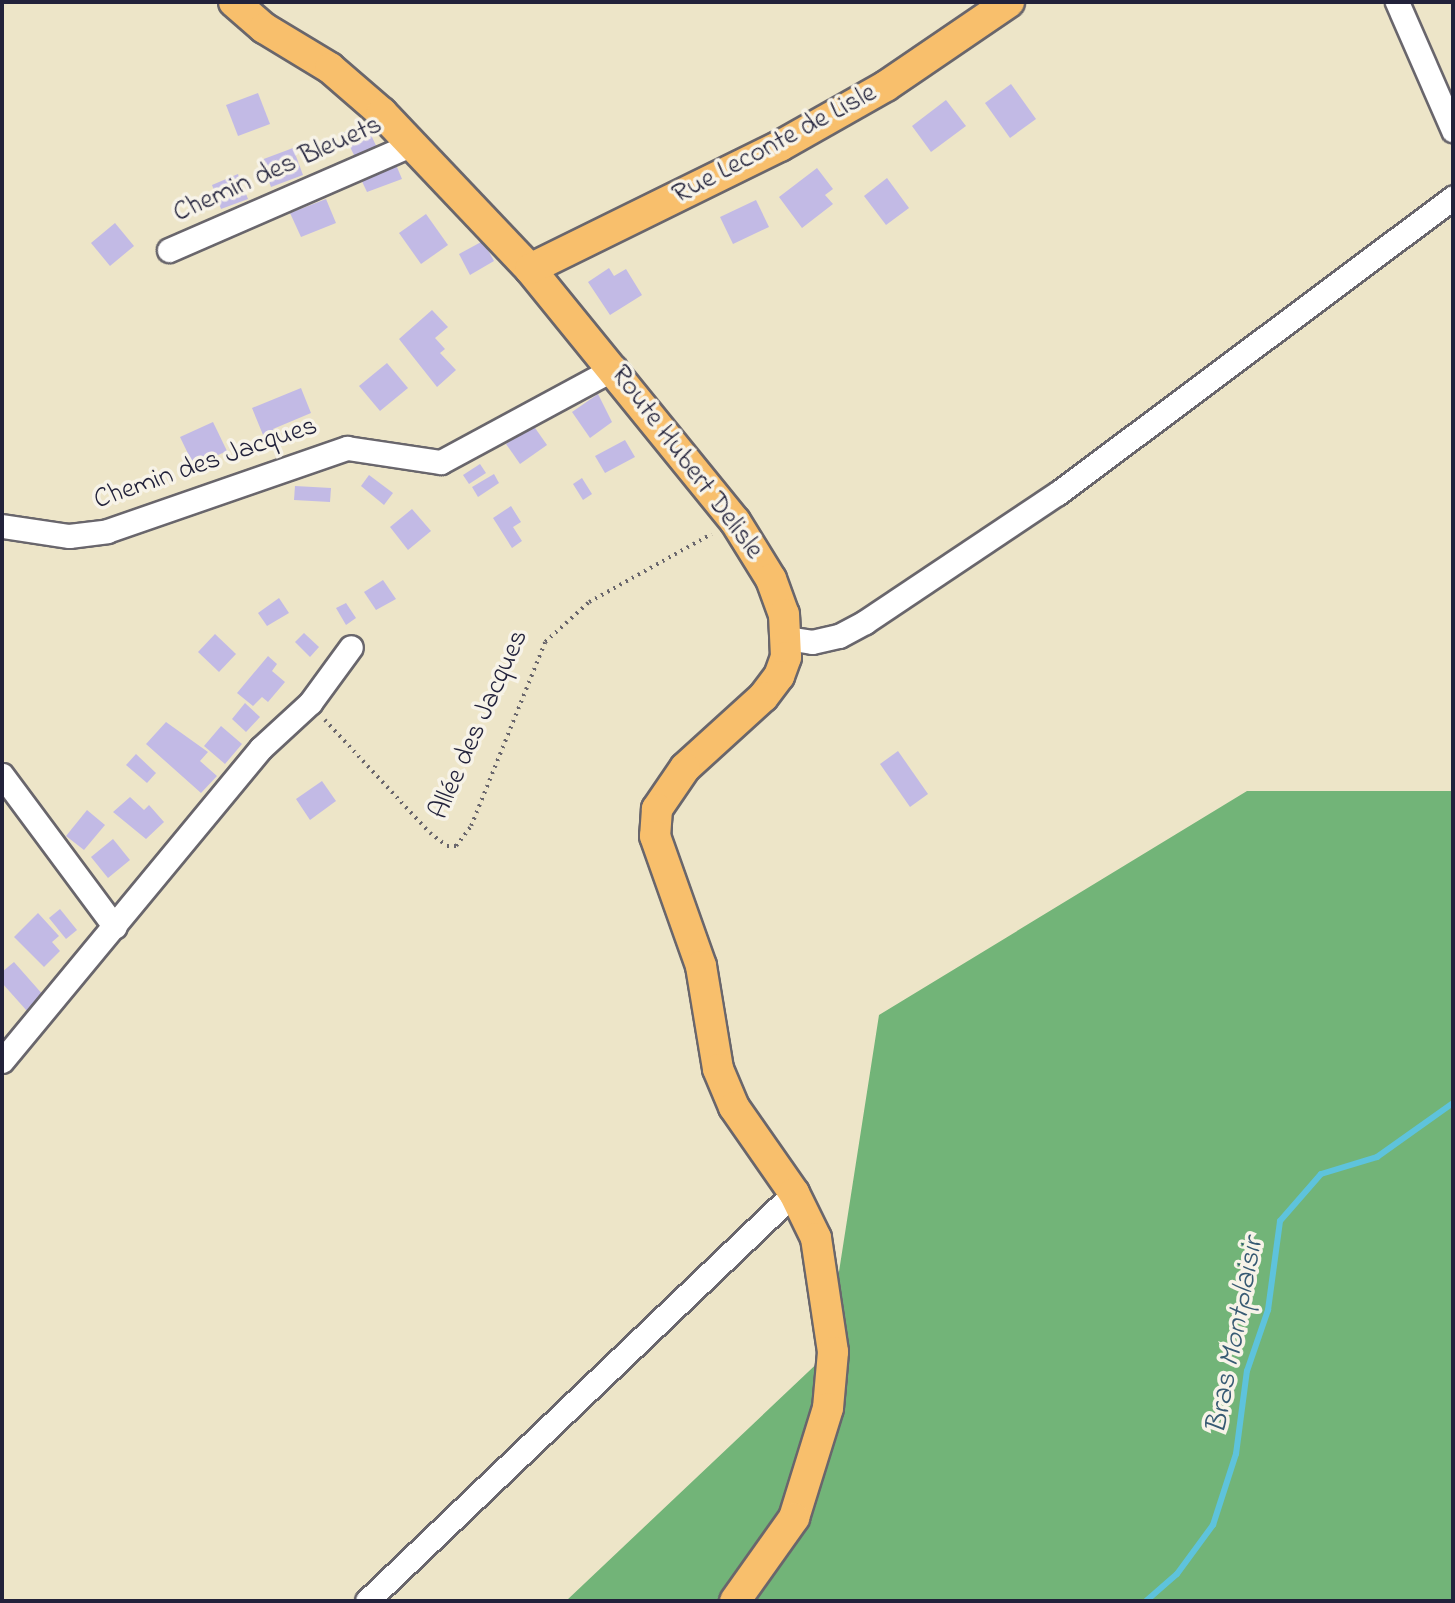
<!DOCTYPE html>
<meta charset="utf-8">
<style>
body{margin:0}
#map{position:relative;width:1455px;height:1603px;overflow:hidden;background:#ede5c8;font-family:"Indie Flower",sans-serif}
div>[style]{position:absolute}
.forest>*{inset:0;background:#72b478}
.stream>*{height:6px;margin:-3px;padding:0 3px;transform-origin:3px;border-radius:3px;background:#5ec3dc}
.building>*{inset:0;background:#c2bae5}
.path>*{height:3.5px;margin-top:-1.75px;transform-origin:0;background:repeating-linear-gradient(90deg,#69666c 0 2px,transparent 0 7px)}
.roads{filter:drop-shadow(2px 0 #69666c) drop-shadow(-2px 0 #69666c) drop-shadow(0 2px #69666c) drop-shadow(0 -2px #69666c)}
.minor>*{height:23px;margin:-11.5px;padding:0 11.5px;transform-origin:11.5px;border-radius:11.5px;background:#fff}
.major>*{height:30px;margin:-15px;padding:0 15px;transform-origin:15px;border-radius:15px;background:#f8bf6c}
span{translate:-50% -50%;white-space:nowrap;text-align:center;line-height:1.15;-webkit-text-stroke:7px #f7f3e8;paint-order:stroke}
.street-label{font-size:28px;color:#22223b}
.water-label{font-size:30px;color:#375a73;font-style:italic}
.frame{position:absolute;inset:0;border:4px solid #22223b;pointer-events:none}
</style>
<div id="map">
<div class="forest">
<div style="clip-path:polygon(1247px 791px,1453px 791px,1453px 1601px,566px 1601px,826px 1355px,879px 1015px)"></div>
</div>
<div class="stream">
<div style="left:1146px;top:1601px;width:41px;rotate:-41.1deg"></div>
<div style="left:1177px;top:1574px;width:61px;rotate:-53.7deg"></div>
<div style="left:1213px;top:1525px;width:75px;rotate:-72.1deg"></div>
<div style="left:1236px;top:1454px;width:84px;rotate:-82.5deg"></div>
<div style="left:1247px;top:1371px;width:65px;rotate:-71deg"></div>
<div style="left:1268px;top:1310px;width:90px;rotate:-82.3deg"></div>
<div style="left:1280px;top:1221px;width:62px;rotate:-48.9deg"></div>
<div style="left:1321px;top:1174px;width:59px;rotate:-16.9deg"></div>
<div style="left:1377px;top:1157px;width:93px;rotate:-35.4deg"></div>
</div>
<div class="building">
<div style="clip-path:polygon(1011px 84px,1036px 119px,1010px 138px,985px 103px)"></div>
<div style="clip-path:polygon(258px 93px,270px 124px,238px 136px,226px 105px)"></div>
<div style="clip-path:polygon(946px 100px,966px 126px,931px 152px,912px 126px)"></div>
<div style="clip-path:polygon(365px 122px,379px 152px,358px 163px,343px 133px)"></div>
<div style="clip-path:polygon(293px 148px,303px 175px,271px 187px,261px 160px)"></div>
<div style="clip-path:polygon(394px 160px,402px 179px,367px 192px,358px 173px)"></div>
<div style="clip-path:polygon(817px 168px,833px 189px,825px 195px,833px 204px,802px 228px,779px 197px)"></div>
<div style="clip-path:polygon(238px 174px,248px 199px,221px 209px,212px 185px)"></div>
<div style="clip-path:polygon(887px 178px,909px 208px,886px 225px,864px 196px)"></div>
<div style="clip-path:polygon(326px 199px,336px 223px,301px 237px,290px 213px)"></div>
<div style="clip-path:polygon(756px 200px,769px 227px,733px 244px,720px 217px)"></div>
<div style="clip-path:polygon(426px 214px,448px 245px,421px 264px,399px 233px)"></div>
<div style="clip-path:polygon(115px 223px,134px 246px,110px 266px,91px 243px)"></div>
<div style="clip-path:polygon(483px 241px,494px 261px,470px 275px,459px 254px)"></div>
<div style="clip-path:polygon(609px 268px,614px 276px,626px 269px,642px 295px,610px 315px,588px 282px)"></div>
<div style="clip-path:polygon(432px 310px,448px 327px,435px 338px,445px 349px,440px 353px,456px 370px,437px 387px,399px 339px)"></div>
<div style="clip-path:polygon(387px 363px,408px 388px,380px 411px,359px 386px)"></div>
<div style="clip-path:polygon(301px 388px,311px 413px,273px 429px,279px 443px,268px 447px,252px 408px)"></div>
<div style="clip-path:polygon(598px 394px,612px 422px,590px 438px,572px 412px)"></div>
<div style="clip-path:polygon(213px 422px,227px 451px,194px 466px,180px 437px)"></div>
<div style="clip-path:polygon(533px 425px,547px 445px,520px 464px,506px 444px)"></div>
<div style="clip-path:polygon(625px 440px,635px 457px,605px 473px,595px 456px)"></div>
<div style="clip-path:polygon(480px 464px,486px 473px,469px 484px,463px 475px)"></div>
<div style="clip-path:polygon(494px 474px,499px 483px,478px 497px,472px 487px)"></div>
<div style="clip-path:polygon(369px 475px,393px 493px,384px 505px,361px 486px)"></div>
<div style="clip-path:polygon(582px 478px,592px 494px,583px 500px,573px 484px)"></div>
<div style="clip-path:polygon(295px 486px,331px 488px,330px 502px,294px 500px)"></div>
<div style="clip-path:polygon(511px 506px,521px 522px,513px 527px,522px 541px,512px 548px,493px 518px)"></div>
<div style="clip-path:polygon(412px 509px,431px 531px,408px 550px,390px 527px)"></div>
<div style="clip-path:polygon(383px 580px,396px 599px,376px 610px,364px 592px)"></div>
<div style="clip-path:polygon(279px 598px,289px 613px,267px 626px,258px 613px)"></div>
<div style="clip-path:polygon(346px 603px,356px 618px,346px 625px,336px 608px)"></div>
<div style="clip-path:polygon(304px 633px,319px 647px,310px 657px,295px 642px)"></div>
<div style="clip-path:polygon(215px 634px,236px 654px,219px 672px,198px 652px)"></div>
<div style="clip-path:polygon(268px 656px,277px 664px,272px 671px,285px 682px,268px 702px,262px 697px,253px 706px,237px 693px)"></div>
<div style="clip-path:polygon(245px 703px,260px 717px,246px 732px,232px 719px)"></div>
<div style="clip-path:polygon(166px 722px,208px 752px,200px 761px,217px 776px,201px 793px,146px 744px)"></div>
<div style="clip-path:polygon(221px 726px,242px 744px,225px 764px,204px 746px)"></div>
<div style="clip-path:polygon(898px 751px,928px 794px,910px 807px,880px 764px)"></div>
<div style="clip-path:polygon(136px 754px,156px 773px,147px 783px,126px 765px)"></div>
<div style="clip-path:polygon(322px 781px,336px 801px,310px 820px,296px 799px)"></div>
<div style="clip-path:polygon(130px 797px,144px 810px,149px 805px,164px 822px,146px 839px,113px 812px)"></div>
<div style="clip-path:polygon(87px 810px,105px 825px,84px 850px,66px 836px)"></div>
<div style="clip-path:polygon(113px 839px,130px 860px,108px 878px,91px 857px)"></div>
<div style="clip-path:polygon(60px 909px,77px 930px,66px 939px,49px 918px)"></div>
<div style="clip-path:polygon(38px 913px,59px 936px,52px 942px,60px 951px,44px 967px,14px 937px)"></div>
<div style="clip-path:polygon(14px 962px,44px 996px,27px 1011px,2px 983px,2px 972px)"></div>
</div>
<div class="path">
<div style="left:325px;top:720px;width:154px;rotate:47.1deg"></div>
<div style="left:430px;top:833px;width:21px;rotate:37deg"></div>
<div style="left:447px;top:846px;width:9px"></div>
<div style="left:456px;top:846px;width:25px;rotate:-53deg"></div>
<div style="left:471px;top:826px;width:198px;rotate:-68.1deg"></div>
<div style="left:545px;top:642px;width:59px;rotate:-42.3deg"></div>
<div style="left:589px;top:602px;width:140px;rotate:-29.1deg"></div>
</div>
<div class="roads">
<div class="minor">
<div style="left:1397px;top:2px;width:140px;rotate:66.4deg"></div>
<div style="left:169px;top:250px;width:263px;rotate:-23.5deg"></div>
<div style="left:2px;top:526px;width:68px;rotate:8.5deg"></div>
<div style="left:69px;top:536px;width:38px;rotate:-7deg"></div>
<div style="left:107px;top:531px;width:254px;rotate:-19.1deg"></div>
<div style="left:347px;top:448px;width:95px;rotate:8.5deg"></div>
<div style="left:441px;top:462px;width:198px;rotate:-28.4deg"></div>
<div style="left:787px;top:638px;width:25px;rotate:9deg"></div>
<div style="left:812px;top:642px;width:28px;rotate:-13deg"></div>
<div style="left:839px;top:636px;width:30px;rotate:-28deg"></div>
<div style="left:865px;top:622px;width:232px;rotate:-33.8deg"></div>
<div style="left:1058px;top:493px;width:494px;rotate:-36.8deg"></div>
<div style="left:2px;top:775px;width:189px;rotate:53.4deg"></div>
<div style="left:2px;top:1061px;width:406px;rotate:-50.4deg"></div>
<div style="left:261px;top:748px;width:67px;rotate:-42.6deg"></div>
<div style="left:310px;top:703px;width:69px;rotate:-53.8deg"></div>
<div style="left:367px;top:1601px;width:591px;rotate:-43.7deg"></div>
</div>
<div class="major">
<div style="left:234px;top:2px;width:40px;rotate:41deg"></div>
<div style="left:264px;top:28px;width:77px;rotate:31.2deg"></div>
<div style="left:330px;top:68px;width:69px;rotate:40.9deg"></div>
<div style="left:382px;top:113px;width:215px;rotate:46.5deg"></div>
<div style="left:530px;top:269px;width:325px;rotate:50.9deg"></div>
<div style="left:735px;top:521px;width:68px;rotate:58.2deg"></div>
<div style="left:771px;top:579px;width:37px;rotate:70deg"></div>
<div style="left:784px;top:614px;width:43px;rotate:87.3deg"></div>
<div style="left:786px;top:657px;width:20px;rotate:110deg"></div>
<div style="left:779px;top:676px;width:26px;rotate:127deg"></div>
<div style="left:763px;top:697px;width:105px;rotate:137.7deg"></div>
<div style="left:685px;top:768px;width:50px;rotate:124.3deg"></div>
<div style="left:657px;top:809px;width:27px;rotate:94deg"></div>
<div style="left:655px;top:836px;width:138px;rotate:70.5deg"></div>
<div style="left:701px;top:966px;width:104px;rotate:80.6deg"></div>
<div style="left:718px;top:1069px;width:41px;rotate:67.2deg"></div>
<div style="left:734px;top:1107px;width:105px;rotate:55.1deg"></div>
<div style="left:794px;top:1193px;width:50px;rotate:63.9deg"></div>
<div style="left:816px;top:1238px;width:115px;rotate:81.5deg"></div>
<div style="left:833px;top:1352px;width:56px;rotate:95.1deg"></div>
<div style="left:828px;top:1408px;width:115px;rotate:107.2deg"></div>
<div style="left:794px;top:1518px;width:102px;rotate:125.4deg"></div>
<div style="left:530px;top:269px;width:279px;rotate:-26.2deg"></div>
<div style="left:780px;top:146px;width:122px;rotate:-29.5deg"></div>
<div style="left:886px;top:86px;width:149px;rotate:-34.3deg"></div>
</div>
</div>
<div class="street-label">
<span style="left:775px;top:145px;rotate:-28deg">Rue Leconte de Lisle</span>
<span style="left:278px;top:170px;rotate:-24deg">Chemin des Bleuets</span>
<span style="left:686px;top:463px;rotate:53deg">Route Hubert Delisle</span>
<span style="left:206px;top:464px;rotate:-19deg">Chemin des Jacques</span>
<span style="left:480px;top:725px;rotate:-66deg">Allée des Jacques</span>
</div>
<div class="water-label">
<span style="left:1236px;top:1336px;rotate:-79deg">Bras Montplaisir</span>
</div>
<div class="frame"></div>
</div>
